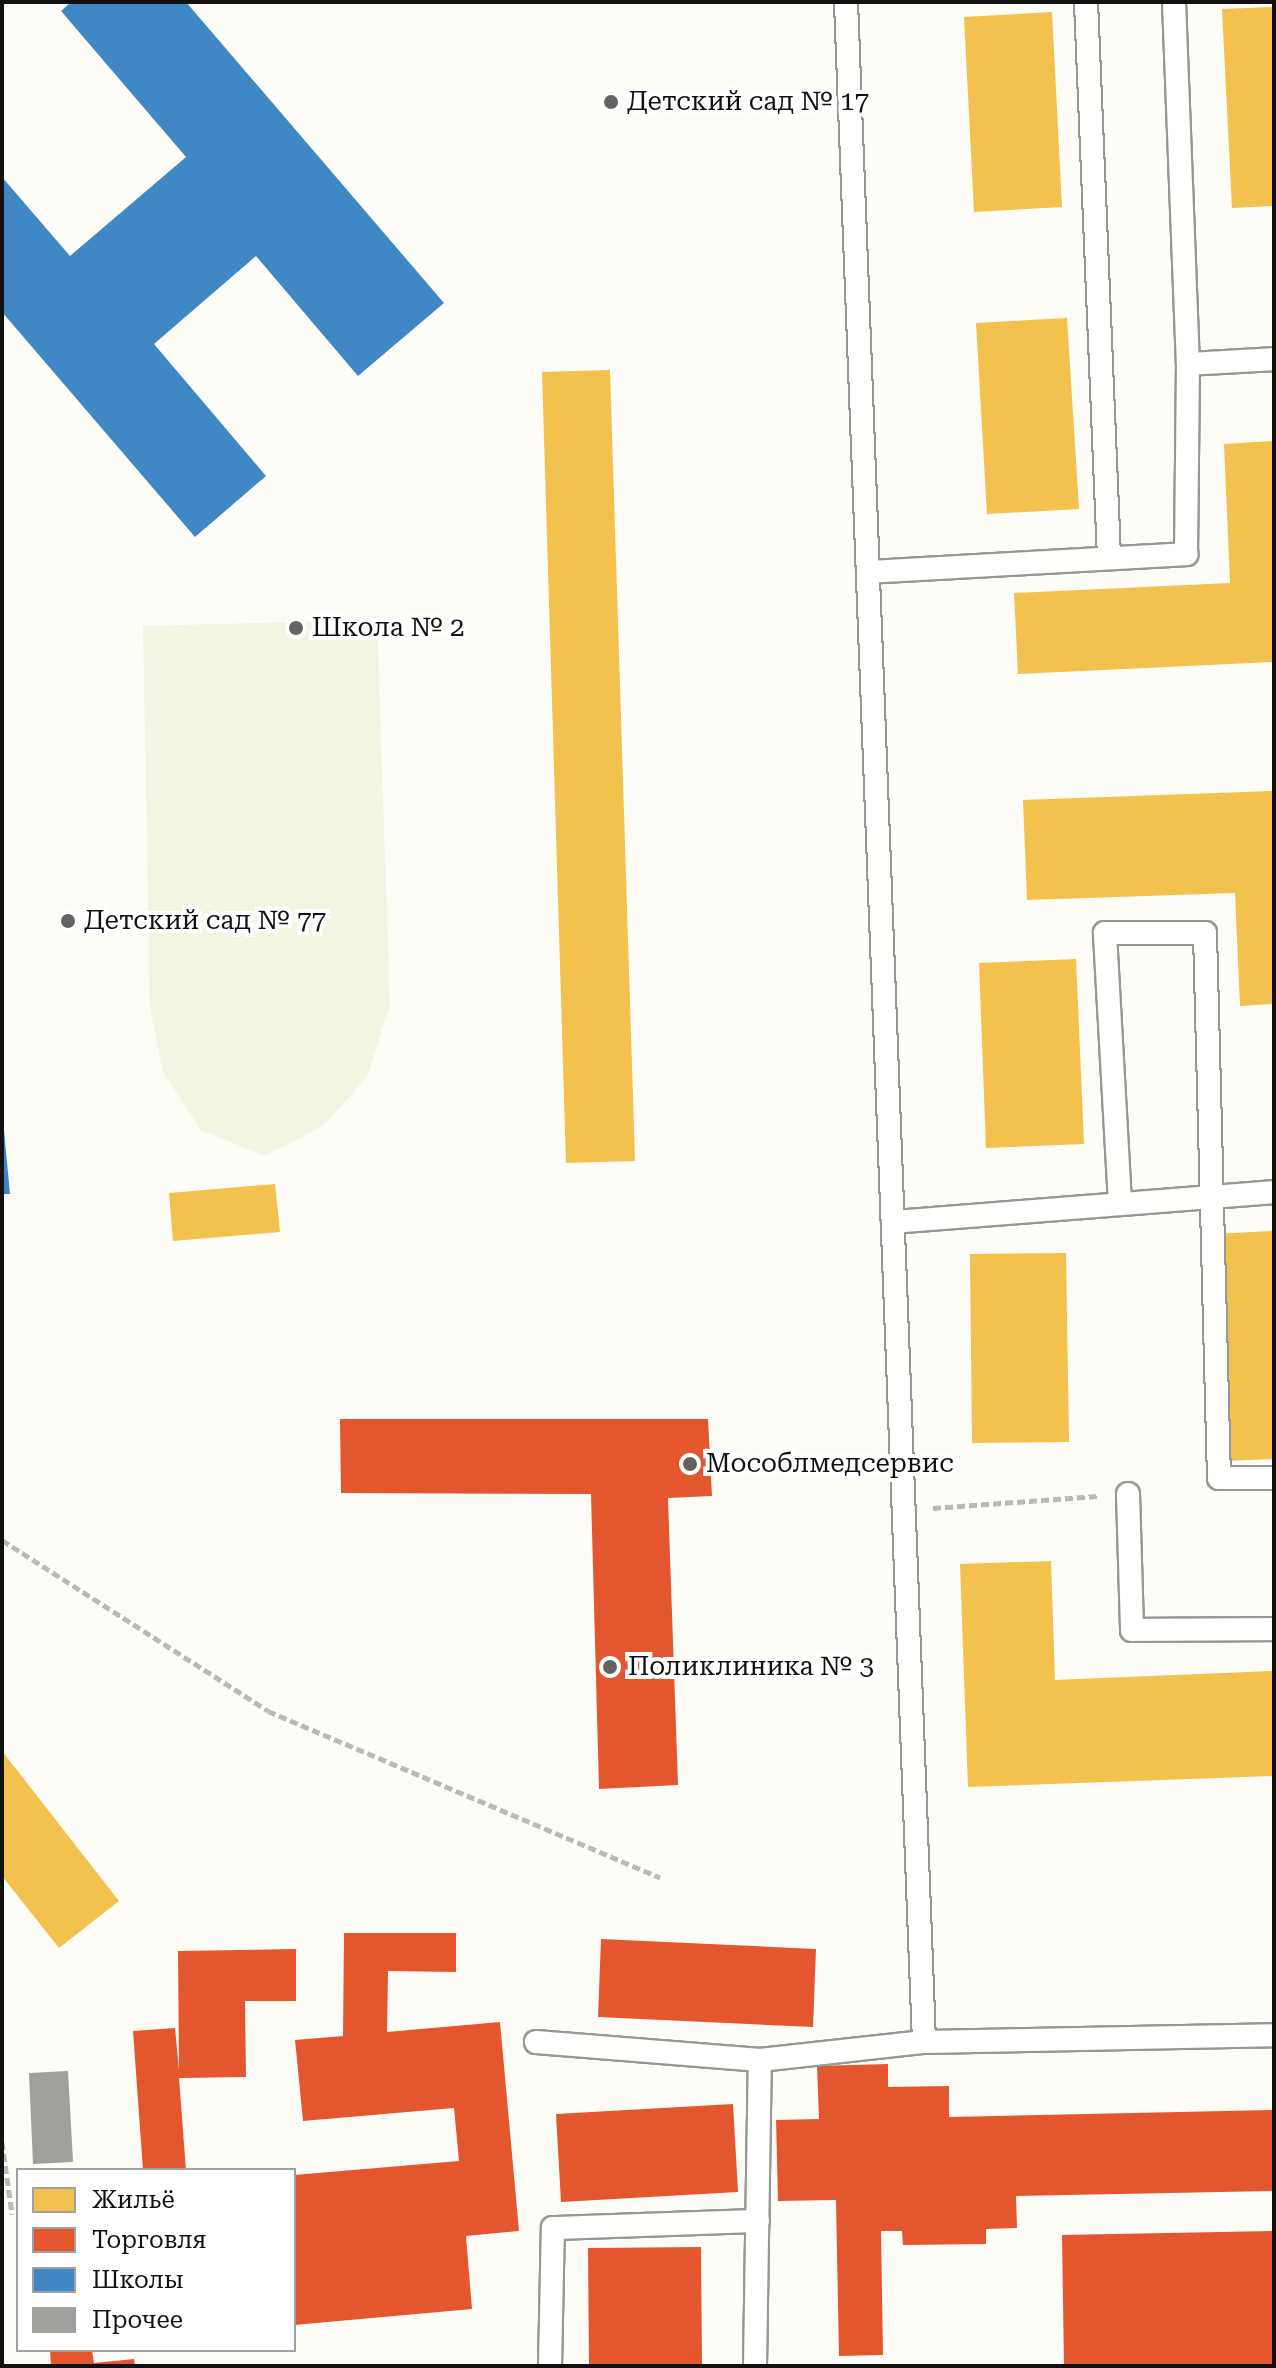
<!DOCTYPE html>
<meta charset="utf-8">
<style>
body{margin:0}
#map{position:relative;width:1276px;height:2368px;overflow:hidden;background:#fdfcf7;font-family:"Roboto Serif",serif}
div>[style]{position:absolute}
.pitch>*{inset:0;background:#f0f6e1}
.homes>*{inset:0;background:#f2c14e}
.shops>*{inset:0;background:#e4572e}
.schools>*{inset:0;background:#3f88c5}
.building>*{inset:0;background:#a19f9c}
.path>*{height:5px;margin-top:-2.5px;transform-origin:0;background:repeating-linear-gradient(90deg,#b9b9b8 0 8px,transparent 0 12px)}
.roads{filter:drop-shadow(2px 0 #979795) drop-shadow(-2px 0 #979795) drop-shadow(0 2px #979795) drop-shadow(0 -2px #979795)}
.lane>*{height:22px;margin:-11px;padding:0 11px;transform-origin:11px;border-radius:11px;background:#fffffe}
.dots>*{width:22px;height:22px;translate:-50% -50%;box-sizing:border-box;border:4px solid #fff;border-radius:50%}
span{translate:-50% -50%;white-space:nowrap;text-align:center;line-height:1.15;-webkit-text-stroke:8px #fff;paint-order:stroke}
.poi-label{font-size:26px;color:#111}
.left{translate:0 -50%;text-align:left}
.frame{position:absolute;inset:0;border:4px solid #111;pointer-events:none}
.legend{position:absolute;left:16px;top:2168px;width:280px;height:184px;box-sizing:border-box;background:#fff;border:2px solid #a0a0a0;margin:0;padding:10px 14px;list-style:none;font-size:24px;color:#111}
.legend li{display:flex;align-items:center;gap:16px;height:40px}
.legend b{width:40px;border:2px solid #a0a0a0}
</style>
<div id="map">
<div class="pitch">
<div style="clip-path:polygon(377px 620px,390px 1005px,367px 1077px,324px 1125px,265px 1156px,201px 1130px,163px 1072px,150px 1007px,143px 626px)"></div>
</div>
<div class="homes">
<div style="clip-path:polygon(1274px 7px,1274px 206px,1232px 208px,1222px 9px)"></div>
<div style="clip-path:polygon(1052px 12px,1062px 207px,974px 212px,964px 17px)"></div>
<div style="clip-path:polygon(1067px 318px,1079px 509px,987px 514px,976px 323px)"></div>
<div style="clip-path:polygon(610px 370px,635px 1161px,566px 1163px,542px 372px)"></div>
<div style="clip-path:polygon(1274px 441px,1274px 662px,1018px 674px,1014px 593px,1230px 583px,1224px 444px)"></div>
<div style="clip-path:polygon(1274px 791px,1274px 1004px,1240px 1006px,1235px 893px,1027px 900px,1023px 800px)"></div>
<div style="clip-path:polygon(1076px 959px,1084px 1144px,986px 1148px,979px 963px)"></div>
<div style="clip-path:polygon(275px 1184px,280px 1232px,173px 1241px,169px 1193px)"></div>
<div style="clip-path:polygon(1274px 1231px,1274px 1459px,1224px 1461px,1214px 1234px)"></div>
<div style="clip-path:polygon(1066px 1253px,1069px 1442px,972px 1443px,970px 1254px)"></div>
<div style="clip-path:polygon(1051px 1561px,1055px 1680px,1274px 1671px,1274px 1776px,968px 1787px,960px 1564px)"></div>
<div style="clip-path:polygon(2px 1751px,119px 1901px,59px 1948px,2px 1876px)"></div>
</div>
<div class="shops">
<div style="clip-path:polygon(340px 1419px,708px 1419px,712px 1496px,668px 1498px,678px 1785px,599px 1789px,591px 1494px,341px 1493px)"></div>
<div style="clip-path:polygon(344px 1933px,456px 1933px,456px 1972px,388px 1971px,387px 2032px,500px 2022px,519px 2231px,466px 2236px,472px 2309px,294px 2325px,294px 2175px,459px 2161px,454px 2108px,303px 2121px,295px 2040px,343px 2036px)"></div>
<div style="clip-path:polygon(601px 1939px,816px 1949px,813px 2027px,598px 2017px)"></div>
<div style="clip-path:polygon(296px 1949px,296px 2001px,245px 2001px,246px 2077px,179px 2078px,186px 2170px,143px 2170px,133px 2031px,175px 2028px,179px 2070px,178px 1951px)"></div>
<div style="clip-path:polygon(888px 2064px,888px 2087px,949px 2086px,949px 2117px,1274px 2110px,1274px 2191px,1016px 2196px,1017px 2228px,986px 2229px,986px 2244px,903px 2245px,902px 2231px,881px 2231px,883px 2355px,839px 2356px,836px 2200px,778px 2201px,776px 2120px,819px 2119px,817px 2066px)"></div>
<div style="clip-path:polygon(733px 2104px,738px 2192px,561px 2202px,556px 2114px)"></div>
<div style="clip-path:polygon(1274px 2231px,1274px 2366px,1064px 2366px,1062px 2235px)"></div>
<div style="clip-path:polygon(701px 2247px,702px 2366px,589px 2366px,588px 2248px)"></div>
<div style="clip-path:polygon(50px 2350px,92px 2350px,94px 2363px,134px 2359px,135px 2366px,51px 2366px)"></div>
</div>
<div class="schools">
<div style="clip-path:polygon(71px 2px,186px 2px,444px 303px,358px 376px,256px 256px,154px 344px,266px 476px,195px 537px,2px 312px,2px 177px,70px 256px,186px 157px,61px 11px)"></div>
<div style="clip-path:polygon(2px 1109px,10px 1194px,2px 1194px)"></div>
</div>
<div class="building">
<div style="clip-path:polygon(68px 2071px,73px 2162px,33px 2164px,29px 2073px)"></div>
</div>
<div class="path">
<div style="left:933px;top:1508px;width:165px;rotate:-4.2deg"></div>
<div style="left:2px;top:1540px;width:316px;rotate:32.7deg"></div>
<div style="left:268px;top:1711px;width:426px;rotate:23deg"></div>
<div style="left:2px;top:2142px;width:73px;rotate:82.1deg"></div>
</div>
<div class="roads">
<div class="lane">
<div style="left:846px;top:2px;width:2041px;rotate:87.81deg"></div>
<div style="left:924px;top:2042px;width:350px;rotate:-1.1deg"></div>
<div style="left:1086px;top:2px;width:556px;rotate:87.63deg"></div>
<div style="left:1174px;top:2px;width:362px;rotate:87.8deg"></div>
<div style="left:868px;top:572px;width:319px;rotate:-3.2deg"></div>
<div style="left:1186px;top:554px;width:190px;rotate:-89.4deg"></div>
<div style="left:1188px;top:364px;width:86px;rotate:-3.3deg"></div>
<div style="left:1120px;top:1203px;width:270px;rotate:-93.2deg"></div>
<div style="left:1105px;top:933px;width:100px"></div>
<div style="left:1205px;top:933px;width:545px;rotate:88.53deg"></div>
<div style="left:1219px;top:1478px;width:55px"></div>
<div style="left:893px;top:1222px;width:382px;rotate:-4.5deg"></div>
<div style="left:1128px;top:1494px;width:136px;rotate:88.3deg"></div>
<div style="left:1132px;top:1630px;width:142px;rotate:-0.4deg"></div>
<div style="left:536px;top:2042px;width:225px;rotate:4.6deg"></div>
<div style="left:760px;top:2060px;width:165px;rotate:-6.3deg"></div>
<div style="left:550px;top:2366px;width:138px;rotate:-88.8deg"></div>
<div style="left:553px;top:2228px;width:205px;rotate:-2deg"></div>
<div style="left:755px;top:2366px;width:306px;rotate:-89.1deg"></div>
</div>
</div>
<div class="dots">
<div style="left:611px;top:102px;background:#646362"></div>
<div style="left:296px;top:628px;background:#646362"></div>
<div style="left:68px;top:921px;background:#646362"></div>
<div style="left:690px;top:1464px;background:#646362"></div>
<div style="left:610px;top:1667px;background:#646362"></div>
</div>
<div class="poi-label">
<span class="left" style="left:627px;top:102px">Детский сад № 17</span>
<span class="left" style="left:312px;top:628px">Школа № 2</span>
<span class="left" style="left:84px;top:921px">Детский сад № 77</span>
<span class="left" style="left:706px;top:1464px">Мособлмедсервис</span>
<span class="left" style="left:628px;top:1667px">Поликлиника № 3</span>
</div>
<div class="frame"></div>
<ul class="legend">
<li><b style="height:22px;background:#f2c14e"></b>Жильё</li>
<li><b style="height:22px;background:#e4572e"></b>Торговля</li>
<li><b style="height:22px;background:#3f88c5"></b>Школы</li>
<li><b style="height:22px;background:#a19f9c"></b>Прочее</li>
</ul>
</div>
